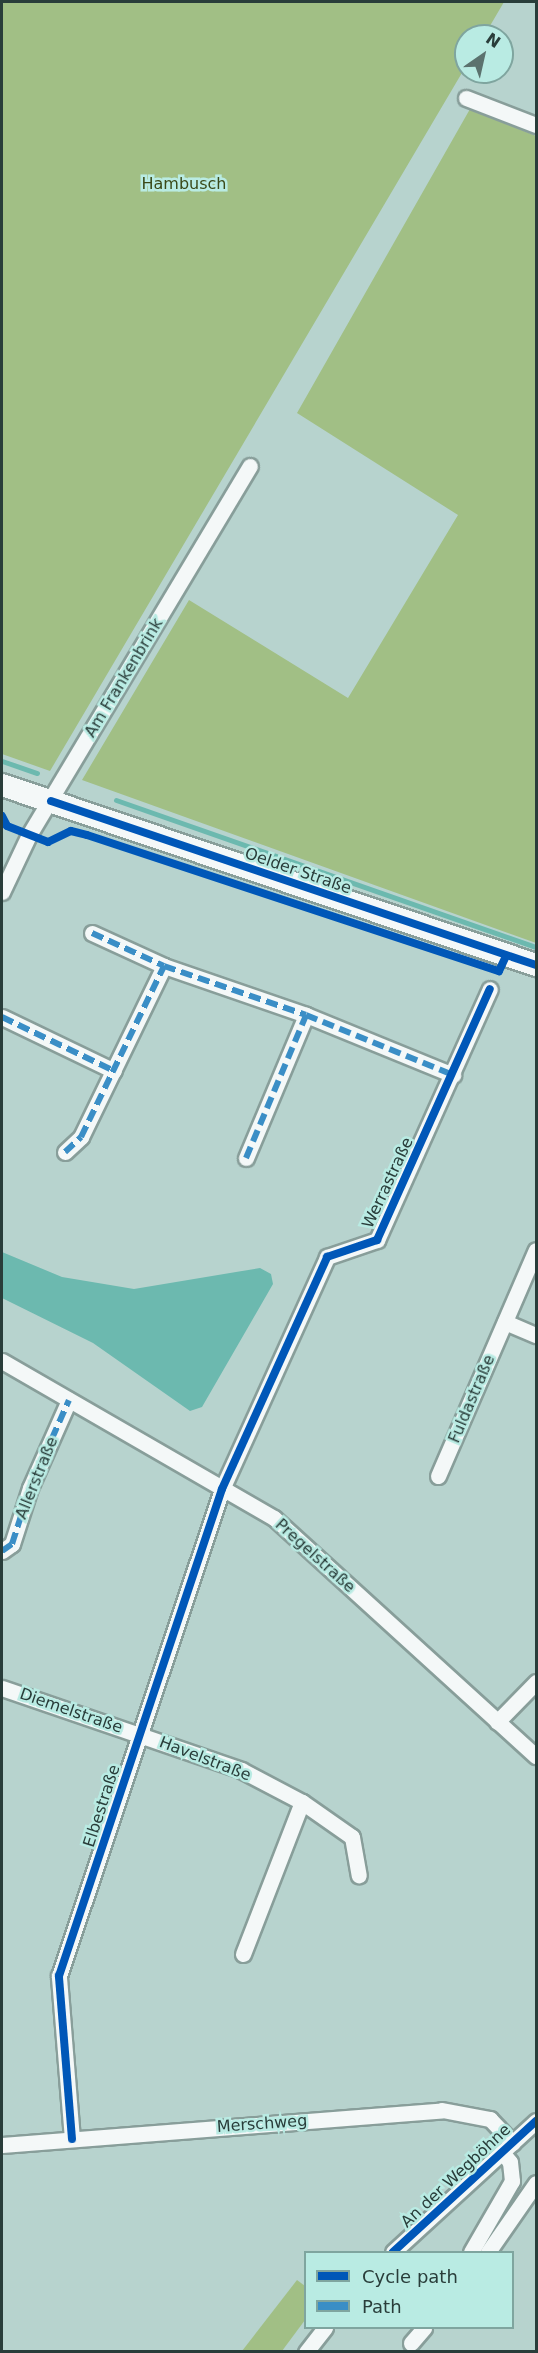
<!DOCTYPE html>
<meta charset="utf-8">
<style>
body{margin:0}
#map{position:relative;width:538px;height:2353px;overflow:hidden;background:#b7d3ce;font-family:"DejaVu Sans",sans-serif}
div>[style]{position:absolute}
.green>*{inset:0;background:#a1bf85}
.water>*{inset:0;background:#6cb9af}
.stream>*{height:5px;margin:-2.5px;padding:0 2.5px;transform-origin:2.5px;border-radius:2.5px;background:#6cb9af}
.roads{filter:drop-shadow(2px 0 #889e9a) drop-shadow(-2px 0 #889e9a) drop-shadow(0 2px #889e9a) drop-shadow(0 -2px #889e9a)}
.street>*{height:15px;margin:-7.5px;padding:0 7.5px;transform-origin:7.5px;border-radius:7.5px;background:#f4f8f8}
.secondary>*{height:22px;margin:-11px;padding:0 11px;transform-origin:11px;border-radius:11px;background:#f4f8f8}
.quiet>*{height:6px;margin-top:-3px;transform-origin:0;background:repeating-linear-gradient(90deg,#3a8ec6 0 12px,transparent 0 18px)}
.cycleway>*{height:8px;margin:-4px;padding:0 4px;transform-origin:4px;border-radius:4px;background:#0057b8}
span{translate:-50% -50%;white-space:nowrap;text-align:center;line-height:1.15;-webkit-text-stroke:5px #b9ebe3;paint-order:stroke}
.park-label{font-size:16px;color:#3a4918}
.street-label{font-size:16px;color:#293d3a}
.frame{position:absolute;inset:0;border:3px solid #293d3a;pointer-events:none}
.legend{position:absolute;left:304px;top:2251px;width:210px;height:78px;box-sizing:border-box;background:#b9ebe3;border:2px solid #7fa59f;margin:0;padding:8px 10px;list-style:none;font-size:18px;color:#293d3a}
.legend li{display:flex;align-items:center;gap:12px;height:30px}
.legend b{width:30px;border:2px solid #7fa59f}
.north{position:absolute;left:454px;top:24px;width:60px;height:60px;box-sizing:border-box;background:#b9ebe3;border:2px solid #7fa59f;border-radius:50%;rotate:34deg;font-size:16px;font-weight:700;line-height:24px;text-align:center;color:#293d3a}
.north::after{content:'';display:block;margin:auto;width:21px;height:27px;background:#5b726e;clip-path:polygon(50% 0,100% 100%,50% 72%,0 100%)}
</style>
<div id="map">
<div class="green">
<div style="clip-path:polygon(2px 2px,504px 2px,484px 36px,466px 36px,466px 66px,50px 771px,2px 754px)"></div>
<div style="clip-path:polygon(470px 109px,536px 136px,536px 943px,82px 780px,189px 600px,348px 698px,458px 515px,297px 413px)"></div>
<div style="clip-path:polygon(297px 2280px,305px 2286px,305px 2320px,282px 2351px,242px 2351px)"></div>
</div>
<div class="water">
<div style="clip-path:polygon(2px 1252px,62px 1277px,134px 1289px,260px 1268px,271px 1274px,273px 1284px,202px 1407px,190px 1411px,93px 1343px,2px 1298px)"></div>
</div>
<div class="stream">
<div style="left:2px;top:761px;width:37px;rotate:19deg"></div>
<div style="left:116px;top:800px;width:445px;rotate:19.3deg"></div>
</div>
<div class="roads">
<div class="street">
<div style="left:466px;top:98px;width:75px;rotate:21.1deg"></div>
<div style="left:2px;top:892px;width:63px;rotate:-64.7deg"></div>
<div style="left:29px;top:835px;width:430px;rotate:-59.1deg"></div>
<div style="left:92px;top:933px;width:79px;rotate:24.6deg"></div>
<div style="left:164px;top:966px;width:150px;rotate:19deg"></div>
<div style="left:306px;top:1015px;width:159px;rotate:22.2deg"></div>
<div style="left:2px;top:1017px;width:124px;rotate:25.7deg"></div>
<div style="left:65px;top:1152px;width:22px;rotate:-43deg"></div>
<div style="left:81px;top:1137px;width:190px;rotate:-64.1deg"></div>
<div style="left:246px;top:1158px;width:155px;rotate:-67.2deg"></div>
<div style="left:505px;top:1322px;width:34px;rotate:23deg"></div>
<div style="left:2px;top:1361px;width:314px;rotate:30deg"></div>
<div style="left:274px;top:1518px;width:354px;rotate:42.3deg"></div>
<div style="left:438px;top:1476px;width:246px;rotate:-66.6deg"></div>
<div style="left:2px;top:1551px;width:12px;rotate:-35deg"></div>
<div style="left:12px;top:1544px;width:59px;rotate:-72.2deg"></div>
<div style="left:30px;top:1488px;width:96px;rotate:-66.1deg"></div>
<div style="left:2px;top:1688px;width:253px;rotate:18.9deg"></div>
<div style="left:241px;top:1770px;width:69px;rotate:27.7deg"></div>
<div style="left:302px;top:1802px;width:61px;rotate:35deg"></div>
<div style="left:352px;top:1837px;width:39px;rotate:80deg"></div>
<div style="left:497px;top:1722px;width:56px;rotate:-45.7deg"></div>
<div style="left:243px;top:1954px;width:163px;rotate:-68.8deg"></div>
<div style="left:72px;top:2139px;width:164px;rotate:-94.6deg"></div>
<div style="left:59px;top:1976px;width:514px;rotate:-71.49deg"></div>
<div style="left:222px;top:1489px;width:255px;rotate:-65.6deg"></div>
<div style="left:327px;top:1257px;width:53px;rotate:-18.8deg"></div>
<div style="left:377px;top:1240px;width:275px;rotate:-65.8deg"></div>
<div style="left:2px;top:2145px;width:441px;rotate:-4.5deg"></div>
<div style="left:442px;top:2110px;width:49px;rotate:10.6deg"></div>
<div style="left:490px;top:2119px;width:33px;rotate:47deg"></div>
<div style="left:393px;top:2252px;width:194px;rotate:-42.5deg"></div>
<div style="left:471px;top:2252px;width:82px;rotate:-60deg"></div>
<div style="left:512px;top:2181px;width:19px;rotate:-96deg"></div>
<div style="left:510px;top:2162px;width:13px;rotate:-129deg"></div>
<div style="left:488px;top:2252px;width:84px;rotate:-55.2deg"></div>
<div style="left:411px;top:2343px;width:20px;rotate:-49deg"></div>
<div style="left:306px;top:2352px;width:31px;rotate:-52deg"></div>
</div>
<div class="secondary">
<div style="left:2px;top:785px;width:564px;rotate:18.63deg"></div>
</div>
</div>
<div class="quiet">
<div style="left:92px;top:933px;width:79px;rotate:24.6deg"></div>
<div style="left:164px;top:966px;width:150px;rotate:19deg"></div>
<div style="left:306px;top:1015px;width:159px;rotate:22.2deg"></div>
<div style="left:2px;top:1017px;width:124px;rotate:25.7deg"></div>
<div style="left:65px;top:1152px;width:22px;rotate:-43deg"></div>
<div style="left:81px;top:1137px;width:190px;rotate:-64.1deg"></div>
<div style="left:246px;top:1158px;width:155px;rotate:-67.2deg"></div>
<div style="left:2px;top:1551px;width:12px;rotate:-35deg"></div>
<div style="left:12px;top:1544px;width:59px;rotate:-72.2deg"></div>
<div style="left:30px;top:1488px;width:96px;rotate:-66.1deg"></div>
</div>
<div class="cycleway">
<div style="left:51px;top:801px;width:512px;rotate:18.68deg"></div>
<div style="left:2px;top:816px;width:11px;rotate:63deg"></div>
<div style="left:7px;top:826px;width:44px;rotate:21.3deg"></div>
<div style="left:48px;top:842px;width:25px;rotate:-26deg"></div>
<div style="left:71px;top:831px;width:16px;rotate:14deg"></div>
<div style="left:87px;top:835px;width:434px;rotate:18.3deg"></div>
<div style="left:499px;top:971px;width:17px;rotate:-65deg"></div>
<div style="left:72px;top:2139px;width:164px;rotate:-94.6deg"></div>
<div style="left:59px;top:1976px;width:514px;rotate:-71.49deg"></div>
<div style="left:222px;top:1489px;width:255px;rotate:-65.6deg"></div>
<div style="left:327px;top:1257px;width:53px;rotate:-18.8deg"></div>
<div style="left:377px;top:1240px;width:275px;rotate:-65.8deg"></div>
<div style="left:393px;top:2252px;width:194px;rotate:-42.5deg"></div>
</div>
<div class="park-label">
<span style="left:184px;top:184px">Hambusch</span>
</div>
<div class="street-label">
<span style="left:124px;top:678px;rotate:-59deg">Am Frankenbrink</span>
<span style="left:298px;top:871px;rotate:19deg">Oelder Straße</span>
<span style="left:388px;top:1183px;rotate:-65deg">Werrastraße</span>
<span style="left:472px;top:1399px;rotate:-67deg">Fuldastraße</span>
<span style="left:37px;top:1478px;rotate:-68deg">Allerstraße</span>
<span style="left:315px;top:1556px;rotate:42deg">Pregelstraße</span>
<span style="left:71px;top:1711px;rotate:19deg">Diemelstraße</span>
<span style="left:205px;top:1759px;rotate:21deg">Havelstraße</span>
<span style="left:102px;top:1806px;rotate:-72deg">Elbestraße</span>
<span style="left:262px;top:2124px;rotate:-4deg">Merschweg</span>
<span style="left:456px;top:2176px;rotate:-43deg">An der Wegböhne</span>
</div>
<div class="frame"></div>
<ul class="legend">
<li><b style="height:8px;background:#0057b8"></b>Cycle path</li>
<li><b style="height:8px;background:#3a8ec6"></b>Path</li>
</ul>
<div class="north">N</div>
</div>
